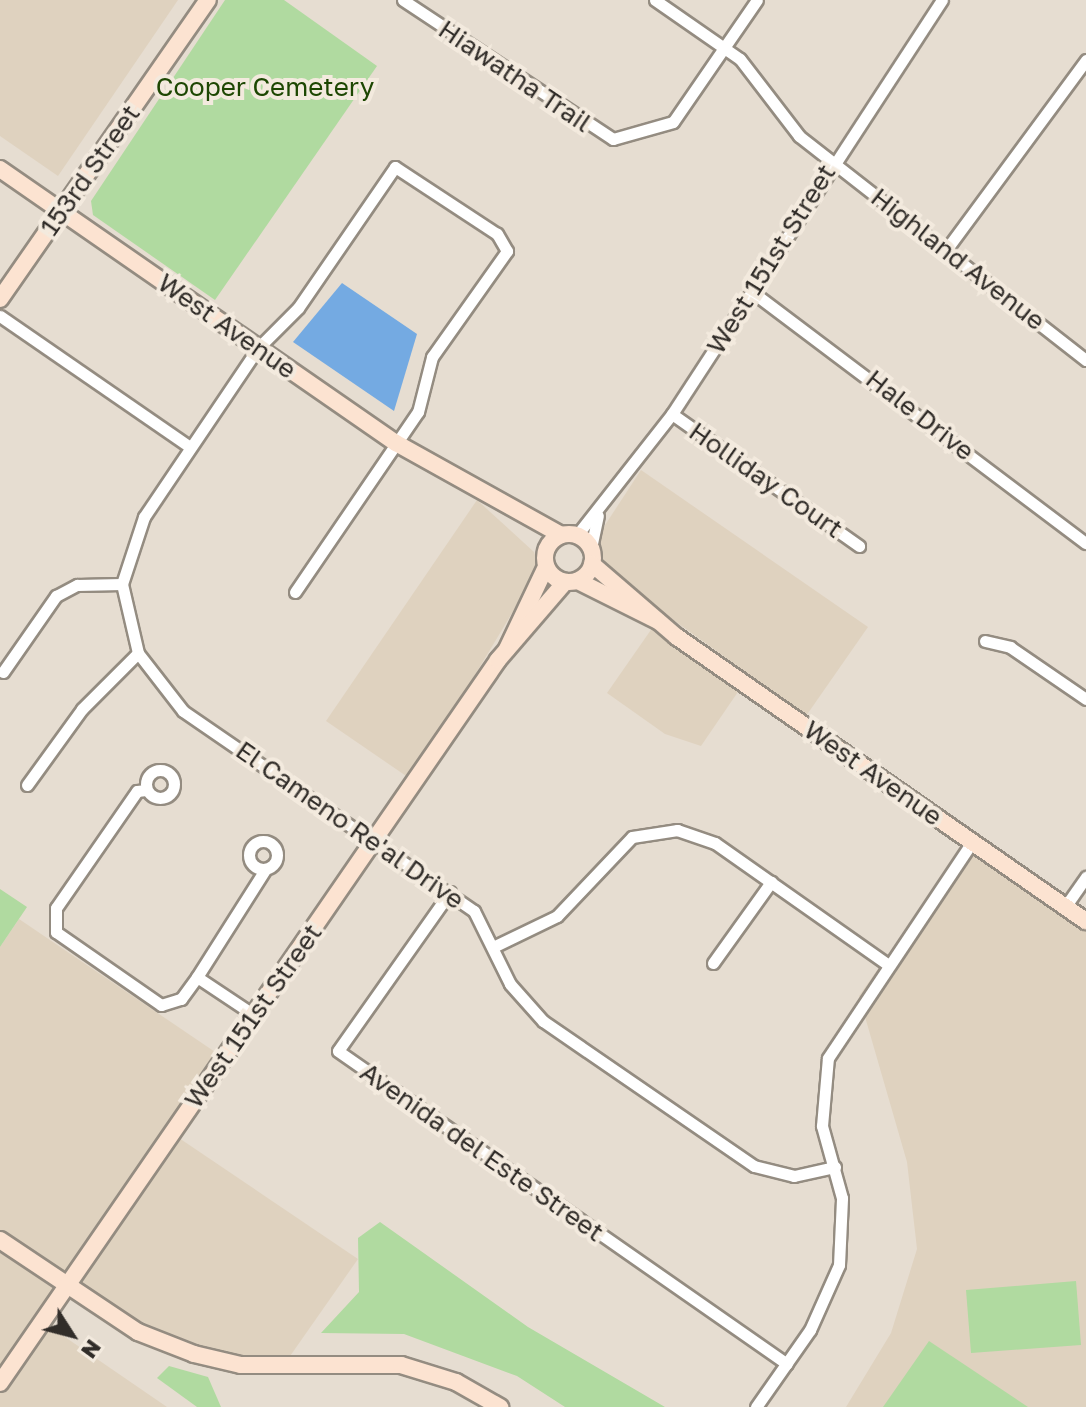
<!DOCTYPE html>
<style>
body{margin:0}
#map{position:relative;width:1086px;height:1407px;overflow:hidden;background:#e6ddd1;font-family:"Golos Text",sans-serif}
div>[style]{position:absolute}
.built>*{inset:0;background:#dfd2bf}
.green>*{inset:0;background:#b0daa0}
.water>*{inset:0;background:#74aae2}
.roads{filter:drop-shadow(2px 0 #948c81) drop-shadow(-2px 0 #948c81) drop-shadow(0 2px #948c81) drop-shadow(0 -2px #948c81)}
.street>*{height:11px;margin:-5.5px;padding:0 5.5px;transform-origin:5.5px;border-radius:5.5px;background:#fff}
.street>.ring{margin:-5.5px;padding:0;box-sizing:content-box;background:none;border:11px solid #fff;border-radius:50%}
.secondary>*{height:16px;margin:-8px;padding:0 8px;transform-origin:8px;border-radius:8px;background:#fce3d1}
.secondary>.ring{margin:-8px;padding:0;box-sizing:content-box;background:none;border:16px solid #fce3d1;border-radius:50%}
span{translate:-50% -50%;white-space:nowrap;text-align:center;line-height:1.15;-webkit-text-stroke:8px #f3eade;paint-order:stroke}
.street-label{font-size:26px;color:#312d29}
.park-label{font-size:26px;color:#1d4702}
.north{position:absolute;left:32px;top:1295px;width:80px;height:80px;-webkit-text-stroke:6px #f3eade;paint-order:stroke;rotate:126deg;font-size:22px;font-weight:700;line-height:32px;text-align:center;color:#312d29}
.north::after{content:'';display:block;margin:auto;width:28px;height:36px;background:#312d29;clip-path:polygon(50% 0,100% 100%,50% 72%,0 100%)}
</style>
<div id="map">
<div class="built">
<div style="clip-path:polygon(0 0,178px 0,58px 176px,0 136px)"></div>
<div style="clip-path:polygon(641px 470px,868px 627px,806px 716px,592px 561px,592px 545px)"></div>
<div style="clip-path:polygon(477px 500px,534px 552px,539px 568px,412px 780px,326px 721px)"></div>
<div style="clip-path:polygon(655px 624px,742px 686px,701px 746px,665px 734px,607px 693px)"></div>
<div style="clip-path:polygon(967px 842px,1086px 927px,1086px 1407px,846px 1407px,891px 1333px,917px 1249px,907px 1162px,859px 996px)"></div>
<div style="clip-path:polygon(19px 919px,221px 1056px,68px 1282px,0 1235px,0 947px)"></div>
<div style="clip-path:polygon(176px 1136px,358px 1259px,288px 1359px,197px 1351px,73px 1287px)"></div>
<div style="clip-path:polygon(0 1244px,63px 1289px,0 1374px)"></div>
<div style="clip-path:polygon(46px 1324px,167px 1407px,0 1407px,0 1390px)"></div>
</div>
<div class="green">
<div style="clip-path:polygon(225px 0,284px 0,377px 66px,215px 300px,93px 215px,91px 201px)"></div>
<div style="clip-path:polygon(0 889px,27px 907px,0 947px)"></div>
<div style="clip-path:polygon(380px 1222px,528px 1327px,665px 1407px,565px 1407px,517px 1376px,404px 1334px,321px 1333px,359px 1292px,358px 1238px)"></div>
<div style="clip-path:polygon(1076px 1281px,1081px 1345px,971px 1353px,966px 1290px)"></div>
<div style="clip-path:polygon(929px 1341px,1028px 1407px,883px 1407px)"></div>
<div style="clip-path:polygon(169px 1366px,208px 1377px,221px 1407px,197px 1407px,157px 1378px)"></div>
</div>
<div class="water">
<div style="clip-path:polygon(342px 283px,417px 334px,394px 411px,293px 342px)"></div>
</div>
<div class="roads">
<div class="street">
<div style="left:403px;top:0;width:252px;rotate:33.5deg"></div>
<div style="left:613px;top:139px;width:62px;rotate:-15.8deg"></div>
<div style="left:673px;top:122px;width:148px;rotate:-55.5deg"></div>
<div style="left:655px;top:0;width:103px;rotate:34.8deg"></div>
<div style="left:740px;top:59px;width:97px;rotate:52.5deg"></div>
<div style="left:799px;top:136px;width:364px;rotate:38deg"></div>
<div style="left:946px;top:250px;width:236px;rotate:-53.6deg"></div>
<div style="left:751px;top:291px;width:419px;rotate:37deg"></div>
<div style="left:0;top:316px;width:231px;rotate:34.6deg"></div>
<div style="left:672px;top:414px;width:229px;rotate:35.2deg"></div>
<div style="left:577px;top:535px;width:154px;rotate:-51.9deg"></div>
<div style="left:672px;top:414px;width:494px;rotate:-56.9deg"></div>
<div style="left:591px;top:548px;width:33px;rotate:-78deg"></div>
<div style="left:295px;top:592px;width:218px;rotate:-55.7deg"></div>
<div style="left:418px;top:412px;width:57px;rotate:-75.7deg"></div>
<div style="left:432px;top:357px;width:130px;rotate:-54.7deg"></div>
<div style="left:507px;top:251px;width:20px;rotate:-120deg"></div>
<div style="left:497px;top:234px;width:122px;rotate:-146.7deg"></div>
<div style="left:395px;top:167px;width:171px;rotate:124.5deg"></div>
<div style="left:298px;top:308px;width:57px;rotate:135deg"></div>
<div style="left:258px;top:348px;width:204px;rotate:124deg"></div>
<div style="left:144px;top:517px;width:71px;rotate:108.2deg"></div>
<div style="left:122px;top:584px;width:71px;rotate:76.9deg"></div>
<div style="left:138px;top:653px;width:73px;rotate:52.2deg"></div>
<div style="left:183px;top:711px;width:353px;rotate:34.5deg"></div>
<div style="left:474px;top:911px;width:81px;rotate:63.7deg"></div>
<div style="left:510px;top:984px;width:50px;rotate:48.3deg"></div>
<div style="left:543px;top:1021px;width:256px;rotate:34.5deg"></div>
<div style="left:754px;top:1166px;width:41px;rotate:14deg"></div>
<div style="left:794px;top:1176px;width:42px;rotate:-12.4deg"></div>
<div style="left:985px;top:641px;width:26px;rotate:13deg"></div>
<div style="left:1010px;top:647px;width:92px;rotate:34.4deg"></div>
<div style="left:3px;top:672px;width:93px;rotate:-55.1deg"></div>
<div style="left:56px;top:596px;width:24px;rotate:-28deg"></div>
<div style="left:77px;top:585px;width:45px;rotate:-1.3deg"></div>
<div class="ring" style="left:146px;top:770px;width:17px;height:17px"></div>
<div style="left:27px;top:785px;width:94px;rotate:-54.1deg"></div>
<div style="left:82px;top:709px;width:79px;rotate:-45deg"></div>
<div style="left:146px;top:790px;width:9px;rotate:174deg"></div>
<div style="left:137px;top:791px;width:142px;rotate:124.7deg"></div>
<div style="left:56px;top:908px;width:24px;rotate:90deg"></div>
<div style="left:56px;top:932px;width:128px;rotate:34.8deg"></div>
<div style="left:161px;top:1005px;width:21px;rotate:-17deg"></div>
<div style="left:181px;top:999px;width:27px;rotate:-54deg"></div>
<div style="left:197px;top:977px;width:69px;rotate:33.7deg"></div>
<div class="ring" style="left:249px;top:841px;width:17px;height:17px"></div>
<div style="left:450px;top:892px;width:194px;rotate:125.2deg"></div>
<div style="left:338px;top:1051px;width:547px;rotate:34.88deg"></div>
<div style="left:1065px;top:907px;width:37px;rotate:-55deg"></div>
<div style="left:493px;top:947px;width:71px;rotate:-25.8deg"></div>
<div style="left:557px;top:916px;width:109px;rotate:-46.5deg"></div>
<div style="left:632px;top:837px;width:46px;rotate:-8.8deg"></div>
<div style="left:677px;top:830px;width:40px;rotate:18.9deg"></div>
<div style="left:715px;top:843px;width:209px;rotate:35.1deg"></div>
<div style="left:713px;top:963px;width:100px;rotate:-54.4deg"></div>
<div style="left:197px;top:977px;width:127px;rotate:-57.6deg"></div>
<div style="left:756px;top:1407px;width:94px;rotate:-55deg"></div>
<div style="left:810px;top:1330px;width:71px;rotate:-66deg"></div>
<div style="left:839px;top:1265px;width:67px;rotate:-87.4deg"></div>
<div style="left:842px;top:1198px;width:75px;rotate:-105.5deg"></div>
<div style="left:822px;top:1126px;width:68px;rotate:-85deg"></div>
<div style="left:828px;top:1058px;width:260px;rotate:-56.3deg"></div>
</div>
<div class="secondary">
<div style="left:0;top:169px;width:482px;rotate:34.7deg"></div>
<div style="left:396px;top:443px;width:189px;rotate:29.1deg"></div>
<div style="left:0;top:299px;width:364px;rotate:-55.2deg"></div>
<div class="ring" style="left:545px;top:534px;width:32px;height:32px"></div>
<div style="left:592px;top:564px;width:112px;rotate:40.7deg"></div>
<div style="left:677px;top:637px;width:498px;rotate:34.8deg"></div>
<div style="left:578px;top:581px;width:89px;rotate:26.6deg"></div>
<div style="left:507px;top:649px;width:91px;rotate:-64.6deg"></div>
<div style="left:0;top:1240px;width:166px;rotate:33.7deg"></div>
<div style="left:138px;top:1332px;width:60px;rotate:21.4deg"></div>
<div style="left:194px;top:1354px;width:48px;rotate:13.2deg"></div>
<div style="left:241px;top:1365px;width:160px"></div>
<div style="left:401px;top:1365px;width:58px;rotate:17.2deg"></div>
<div style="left:456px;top:1382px;width:51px;rotate:29.6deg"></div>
<div style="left:0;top:1383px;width:878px;rotate:-55.44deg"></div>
<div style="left:498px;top:660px;width:103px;rotate:-49.3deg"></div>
</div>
</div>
<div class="street-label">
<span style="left:515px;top:76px;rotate:34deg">Hiawatha Trail</span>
<span style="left:90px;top:170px;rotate:-55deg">153rd Street</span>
<span style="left:771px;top:259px;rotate:-58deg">West 151st Street</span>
<span style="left:958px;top:259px;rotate:38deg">Highland Avenue</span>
<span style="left:227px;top:326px;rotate:35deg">West Avenue</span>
<span style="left:920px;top:415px;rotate:38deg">Hale Drive</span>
<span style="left:766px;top:480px;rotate:35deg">Holliday Court</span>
<span style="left:873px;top:773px;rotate:35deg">West Avenue</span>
<span style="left:350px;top:825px;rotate:35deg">El Cameno Re'al Drive</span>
<span style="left:253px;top:1016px;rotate:-55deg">West 151st Street</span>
<span style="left:482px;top:1152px;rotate:35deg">Avenida del Este Street</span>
</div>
<div class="park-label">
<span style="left:265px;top:87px">Cooper Cemetery</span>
</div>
<div class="north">N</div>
</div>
